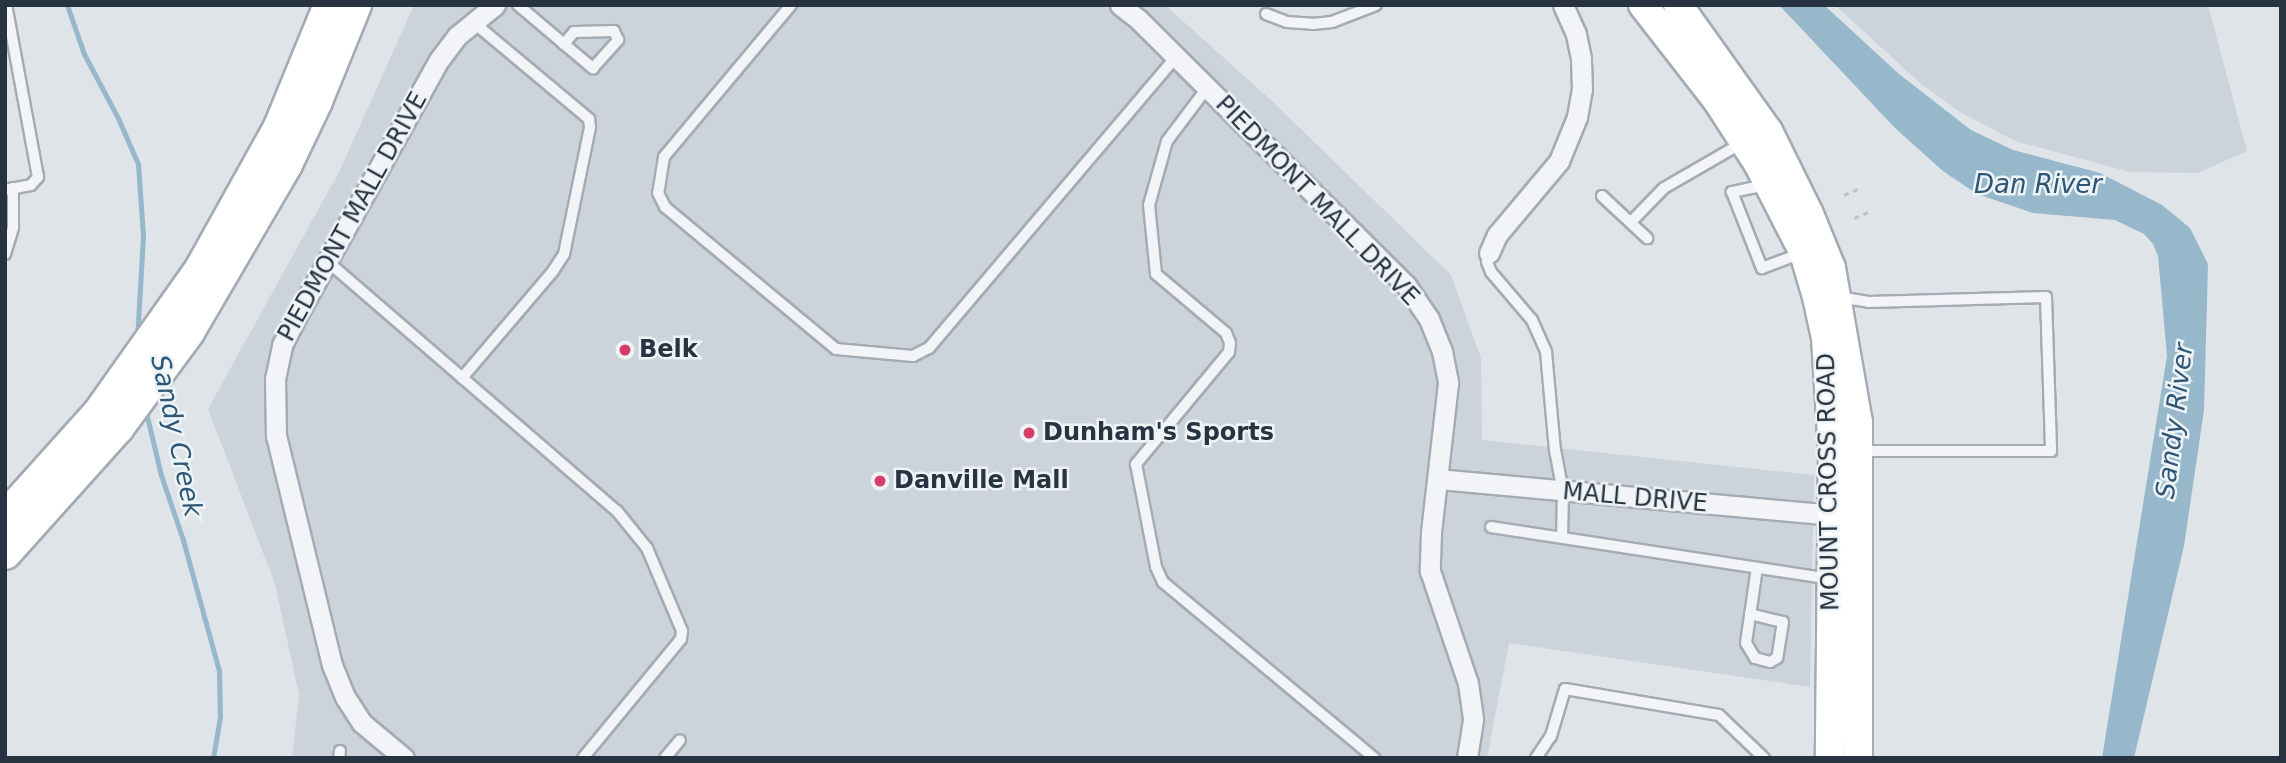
<!DOCTYPE html>
<style>
body{margin:0}
#map{position:relative;width:2286px;height:763px;overflow:hidden;background:#dfe4e9;font-family:"DejaVu Sans",sans-serif}
div>[style]{position:absolute}
.built>*{inset:0;background:#cdd3db}
.water>*{inset:0;background:#97b7cb}
.stream>*{height:5px;margin:-2.5px;padding:0 2.5px;transform-origin:2.5px;border-radius:2.5px;background:#97b7cb}
.path>*{height:2.5px;margin-top:-1.25px;transform-origin:0;background:repeating-linear-gradient(90deg,#bdc2c8 0 5px,transparent 0 10px)}
.roads{filter:drop-shadow(2px 0 #a4abb3) drop-shadow(-2px 0 #a4abb3) drop-shadow(0 2px #a4abb3) drop-shadow(0 -2px #a4abb3)}
.service>*{height:10px;margin:-5px;padding:0 5px;transform-origin:5px;border-radius:5px;background:#f2f4f7}
.minor>*{height:19px;margin:-9.5px;padding:0 9.5px;transform-origin:9.5px;border-radius:9.5px;background:#f2f4f7}
.secondary>*{height:28px;margin:-14px;padding:0 14px;transform-origin:14px;border-radius:14px;background:#fff}
.primary>*{height:32px;margin:-16px;padding:0 16px;transform-origin:16px;border-radius:16px;background:#fff}
.dots>*{width:19px;height:19px;translate:-50% -50%;box-sizing:border-box;border:4px solid #eef3f6;border-radius:50%}
span{translate:-50% -50%;white-space:nowrap;text-align:center;line-height:1.15;-webkit-text-stroke:5px #eef3f6;paint-order:stroke}
.street-label{font-size:24px;color:#273341}
.poi-label{font-size:24px;color:#273341;font-weight:700}
.left{translate:0 -50%;text-align:left}
.water-label{font-size:26px;color:#2e5777;font-style:italic}
.frame{position:absolute;inset:0;border:7px solid #273341;pointer-events:none}
</style>
<div id="map">
<div class="built">
<div style="clip-path:polygon(414px 5px,1165px 5px,1273px 102px,1451px 275px,1481px 358px,1482px 440px,1814px 475px,1810px 687px,1509px 643px,1487px 758px,292px 758px,299px 695px,275px 584px,208px 409px,340px 170px)"></div>
<div style="clip-path:polygon(1835px 5px,2208px 5px,2247px 151px,2198px 173px,2130px 172px,2015px 141px,1960px 112px,1920px 83px)"></div>
</div>
<div class="water">
<div style="clip-path:polygon(1779px 5px,1824px 5px,1899px 74px,1971px 130px,2013px 150px,2100px 173px,2162px 205px,2190px 228px,2208px 264px,2204px 410px,2184px 546px,2134px 758px,2102px 758px,2167px 356px,2158px 256px,2153px 244px,2144px 234px,2115px 220px,2033px 213px,1977px 194px,1943px 171px,1895px 128px)"></div>
</div>
<div class="stream">
<div style="left:67px;top:5px;width:52px;rotate:70.9deg"></div>
<div style="left:84px;top:54px;width:72px;rotate:62deg"></div>
<div style="left:118px;top:118px;width:50px;rotate:66.5deg"></div>
<div style="left:138px;top:164px;width:72px;rotate:86deg"></div>
<div style="left:143px;top:236px;width:104px;rotate:93.3deg"></div>
<div style="left:145px;top:408px;width:69px;rotate:76.6deg"></div>
<div style="left:161px;top:475px;width:69px;rotate:71.3deg"></div>
<div style="left:183px;top:540px;width:136px;rotate:74.6deg"></div>
<div style="left:219px;top:671px;width:46px;rotate:88.8deg"></div>
<div style="left:220px;top:717px;width:42px;rotate:99.7deg"></div>
</div>
<div class="path">
<div style="left:1844px;top:195px;width:15px;rotate:-23deg"></div>
<div style="left:1854px;top:218px;width:15px;rotate:-23deg"></div>
</div>
<div class="roads">
<div class="service">
<div style="left:518px;top:5px;width:60px;rotate:40.3deg"></div>
<div style="left:564px;top:44px;width:38px;rotate:40deg"></div>
<div style="left:593px;top:68px;width:38px;rotate:-48deg"></div>
<div style="left:618px;top:40px;width:10px;rotate:-114deg"></div>
<div style="left:614px;top:31px;width:40px;rotate:178.6deg"></div>
<div style="left:574px;top:32px;width:16px;rotate:130deg"></div>
<div style="left:791px;top:5px;width:198px;rotate:129.9deg"></div>
<div style="left:664px;top:157px;width:36px;rotate:99deg"></div>
<div style="left:658px;top:193px;width:16px;rotate:63deg"></div>
<div style="left:665px;top:207px;width:222px;rotate:39.7deg"></div>
<div style="left:836px;top:349px;width:77px;rotate:5.2deg"></div>
<div style="left:913px;top:356px;width:18px;rotate:-27deg"></div>
<div style="left:929px;top:348px;width:382px;rotate:-49.7deg"></div>
<div style="left:1266px;top:14px;width:22px;rotate:21deg"></div>
<div style="left:1287px;top:22px;width:26px;rotate:4deg"></div>
<div style="left:1313px;top:24px;width:19px;rotate:-6deg"></div>
<div style="left:1332px;top:22px;width:47px;rotate:-21.1deg"></div>
<div style="left:1207px;top:88px;width:66px;rotate:127deg"></div>
<div style="left:1167px;top:141px;width:66px;rotate:105.7deg"></div>
<div style="left:1149px;top:205px;width:69px;rotate:84.2deg"></div>
<div style="left:1156px;top:274px;width:92px;rotate:40.1deg"></div>
<div style="left:1226px;top:333px;width:11px;rotate:68deg"></div>
<div style="left:1230px;top:343px;width:9px;rotate:96deg"></div>
<div style="left:1229px;top:352px;width:146px;rotate:129.7deg"></div>
<div style="left:1136px;top:464px;width:105px;rotate:79deg"></div>
<div style="left:1156px;top:567px;width:17px;rotate:65deg"></div>
<div style="left:1163px;top:582px;width:275px;rotate:39.8deg"></div>
<div style="left:1765px;top:181px;width:11px;rotate:146deg"></div>
<div style="left:1756px;top:187px;width:25px;rotate:168deg"></div>
<div style="left:1732px;top:192px;width:82px;rotate:68.5deg"></div>
<div style="left:1762px;top:268px;width:43px;rotate:-20.6deg"></div>
<div style="left:5px;top:190px;width:26px;rotate:-11deg"></div>
<div style="left:31px;top:185px;width:11px;rotate:-49deg"></div>
<div style="left:38px;top:177px;width:175px;rotate:-100.5deg"></div>
<div style="left:1602px;top:196px;width:62px;rotate:43deg"></div>
<div style="left:1631px;top:222px;width:47px;rotate:-45.9deg"></div>
<div style="left:1664px;top:188px;width:90px;rotate:-30deg"></div>
<div style="left:1489px;top:253px;width:9px;rotate:103deg"></div>
<div style="left:1487px;top:262px;width:11px;rotate:68deg"></div>
<div style="left:1491px;top:272px;width:63px;rotate:49.5deg"></div>
<div style="left:1532px;top:320px;width:35px;rotate:66deg"></div>
<div style="left:1546px;top:352px;width:98px;rotate:84.8deg"></div>
<div style="left:1555px;top:450px;width:43px;rotate:79.2deg"></div>
<div style="left:1563px;top:492px;width:46px;rotate:91.2deg"></div>
<div style="left:5px;top:254px;width:28px;rotate:-73deg"></div>
<div style="left:13px;top:227px;width:39px;rotate:-90deg"></div>
<div style="left:327px;top:261px;width:383px;rotate:40.8deg"></div>
<div style="left:617px;top:511px;width:48px;rotate:51deg"></div>
<div style="left:647px;top:548px;width:90px;rotate:67.1deg"></div>
<div style="left:682px;top:631px;width:8px;rotate:97deg"></div>
<div style="left:681px;top:639px;width:154px;rotate:129.5deg"></div>
<div style="left:1839px;top:302px;width:12px;rotate:-14deg"></div>
<div style="left:1851px;top:299px;width:18px;rotate:9deg"></div>
<div style="left:1869px;top:302px;width:177px;rotate:-1.6deg"></div>
<div style="left:2046px;top:297px;width:154px;rotate:88.1deg"></div>
<div style="left:2051px;top:451px;width:189px;rotate:180deg"></div>
<div style="left:462px;top:378px;width:140px;rotate:-49.6deg"></div>
<div style="left:553px;top:271px;width:20px;rotate:-57deg"></div>
<div style="left:564px;top:254px;width:130px;rotate:-78.4deg"></div>
<div style="left:590px;top:127px;width:8px;rotate:-97deg"></div>
<div style="left:589px;top:119px;width:151px;rotate:-140.1deg"></div>
<div style="left:1491px;top:527px;width:343px;rotate:8.7deg"></div>
<div style="left:1750px;top:614px;width:34px;rotate:14deg"></div>
<div style="left:1783px;top:622px;width:36px;rotate:99deg"></div>
<div style="left:1777px;top:658px;width:8px;rotate:150deg"></div>
<div style="left:1770px;top:662px;width:16px;rotate:-165deg"></div>
<div style="left:1755px;top:658px;width:17px;rotate:-121deg"></div>
<div style="left:1746px;top:643px;width:76px;rotate:-81.7deg"></div>
<div style="left:339px;top:758px;width:7px;rotate:-82deg"></div>
<div style="left:665px;top:758px;width:23px;rotate:-50deg"></div>
<div style="left:1536px;top:758px;width:27px;rotate:-56deg"></div>
<div style="left:1551px;top:736px;width:49px;rotate:-73.4deg"></div>
<div style="left:1565px;top:689px;width:156px;rotate:9.6deg"></div>
<div style="left:1719px;top:715px;width:62px;rotate:43.7deg"></div>
</div>
<div class="minor">
<div style="left:1120px;top:5px;width:24px;rotate:38deg"></div>
<div style="left:1139px;top:20px;width:376px;rotate:44.8deg"></div>
<div style="left:1406px;top:285px;width:41px;rotate:55.9deg"></div>
<div style="left:1429px;top:319px;width:35px;rotate:68deg"></div>
<div style="left:1442px;top:351px;width:33px;rotate:79deg"></div>
<div style="left:1448px;top:383px;width:151px;rotate:96.5deg"></div>
<div style="left:1431px;top:533px;width:38px;rotate:92deg"></div>
<div style="left:1430px;top:571px;width:118px;rotate:71.3deg"></div>
<div style="left:1468px;top:683px;width:37px;rotate:82deg"></div>
<div style="left:1473px;top:720px;width:38px;rotate:99deg"></div>
<div style="left:1489px;top:253px;width:20px;rotate:-66deg"></div>
<div style="left:1497px;top:235px;width:97px;rotate:-50deg"></div>
<div style="left:1559px;top:161px;width:48px;rotate:-67.8deg"></div>
<div style="left:1577px;top:117px;width:28px;rotate:-80deg"></div>
<div style="left:1582px;top:89px;width:31px;rotate:-92deg"></div>
<div style="left:1581px;top:58px;width:25px;rotate:-102deg"></div>
<div style="left:1576px;top:34px;width:32px;rotate:-114deg"></div>
<div style="left:1438px;top:479px;width:396px;rotate:5.2deg"></div>
<div style="left:404px;top:758px;width:55px;rotate:-140.2deg"></div>
<div style="left:362px;top:723px;width:31px;rotate:-123deg"></div>
<div style="left:345px;top:697px;width:35px;rotate:-112deg"></div>
<div style="left:332px;top:665px;width:236px;rotate:-103.7deg"></div>
<div style="left:276px;top:436px;width:57px;rotate:-91deg"></div>
<div style="left:275px;top:379px;width:35px;rotate:-78deg"></div>
<div style="left:282px;top:345px;width:25px;rotate:-63deg"></div>
<div style="left:293px;top:323px;width:301px;rotate:-61deg"></div>
<div style="left:439px;top:60px;width:30px;rotate:-53deg"></div>
<div style="left:457px;top:36px;width:49px;rotate:-39.2deg"></div>
</div>
<div class="secondary">
<div style="left:1643px;top:5px;width:120px;rotate:52.1deg"></div>
<div style="left:1717px;top:100px;width:77px;rotate:57.1deg"></div>
<div style="left:1759px;top:165px;width:99px;rotate:62.9deg"></div>
<div style="left:1804px;top:253px;width:46px;rotate:73.5deg"></div>
<div style="left:1817px;top:297px;width:42px;rotate:77.6deg"></div>
<div style="left:1826px;top:338px;width:113px;rotate:86.5deg"></div>
<div style="left:1833px;top:451px;width:307px;rotate:90.6deg"></div>
<div style="left:1678px;top:5px;width:155px;rotate:54.5deg"></div>
<div style="left:1768px;top:131px;width:93px;rotate:63.7deg"></div>
<div style="left:1809px;top:214px;width:58px;rotate:67.8deg"></div>
<div style="left:1831px;top:268px;width:156px;rotate:80.1deg"></div>
<div style="left:1858px;top:422px;width:336px;rotate:90deg"></div>
</div>
<div class="primary">
<div style="left:5px;top:518px;width:142px;rotate:-48.1deg"></div>
<div style="left:100px;top:412px;width:173px;rotate:-54.7deg"></div>
<div style="left:200px;top:271px;width:165px;rotate:-60.9deg"></div>
<div style="left:280px;top:127px;width:132px;rotate:-67.7deg"></div>
<div style="left:5px;top:553px;width:169px;rotate:-48.1deg"></div>
<div style="left:118px;top:427px;width:118px;rotate:-53.6deg"></div>
<div style="left:188px;top:332px;width:194px;rotate:-59.7deg"></div>
<div style="left:286px;top:164px;width:70px;rotate:-64.5deg"></div>
<div style="left:316px;top:101px;width:104px;rotate:-67.9deg"></div>
</div>
</div>
<div class="dots">
<div style="left:625px;top:350px;background:#d63c65"></div>
<div style="left:1029px;top:433px;background:#d63c65"></div>
<div style="left:880px;top:481px;background:#d63c65"></div>
</div>
<div class="street-label">
<span style="left:1317px;top:201px;rotate:46deg">PIEDMONT MALL DRIVE</span>
<span style="left:353px;top:217px;rotate:-61deg">PIEDMONT MALL DRIVE</span>
<span style="left:1829px;top:482px;rotate:-91deg">MOUNT CROSS ROAD</span>
<span style="left:1635px;top:498px;rotate:5deg">MALL DRIVE</span>
</div>
<div class="poi-label">
<span class="left" style="left:639px;top:350px">Belk</span>
<span class="left" style="left:1043px;top:433px">Dunham's Sports</span>
<span class="left" style="left:894px;top:481px">Danville Mall</span>
</div>
<div class="water-label">
<span style="left:2038px;top:185px">Dan River</span>
<span style="left:2175px;top:421px;rotate:-83deg">Sandy River</span>
<span style="left:176px;top:436px;rotate:78deg">Sandy Creek</span>
</div>
<div class="frame"></div>
</div>
